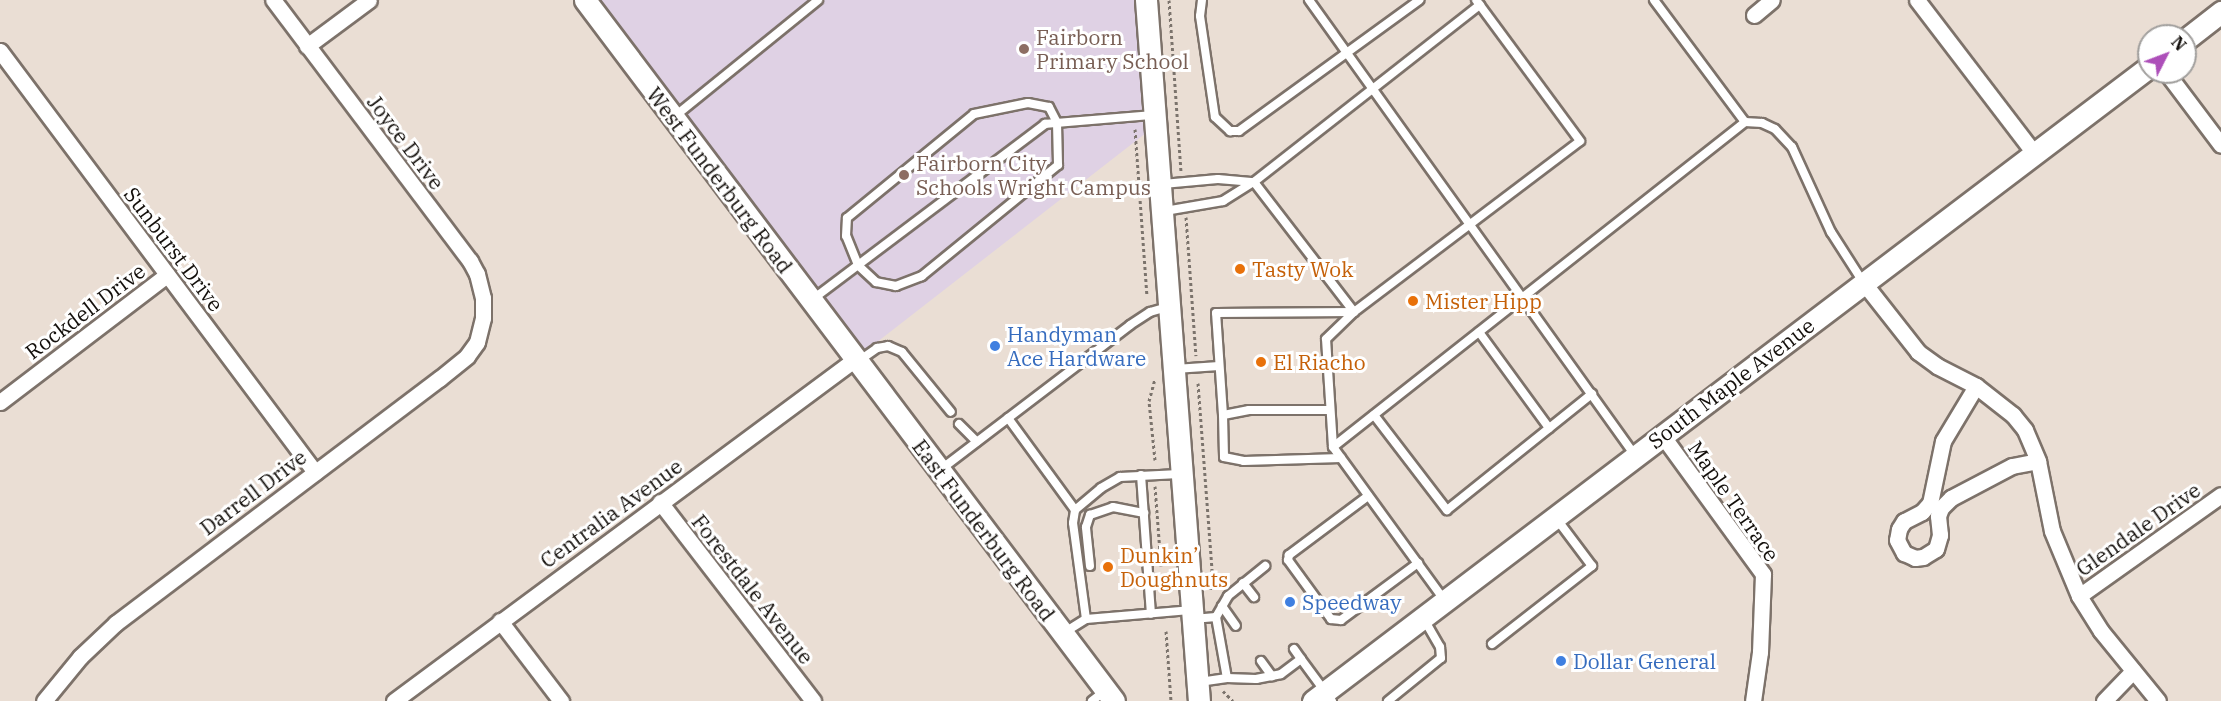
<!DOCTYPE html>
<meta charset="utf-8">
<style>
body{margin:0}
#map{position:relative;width:2221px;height:701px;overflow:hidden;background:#eaded4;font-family:"IBM Plex Serif",serif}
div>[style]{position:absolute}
.education>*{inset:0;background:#dfd1e4}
.path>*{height:3px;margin-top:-1.5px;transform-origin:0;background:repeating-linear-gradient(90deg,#7b736c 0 3px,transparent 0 6px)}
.roads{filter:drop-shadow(2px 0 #7d726a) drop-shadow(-2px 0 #7d726a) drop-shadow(0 2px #7d726a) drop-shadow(0 -2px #7d726a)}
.lane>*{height:8px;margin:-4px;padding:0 4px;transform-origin:4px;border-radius:4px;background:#fff}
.street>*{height:15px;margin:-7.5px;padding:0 7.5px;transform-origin:7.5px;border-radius:7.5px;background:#fff}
.secondary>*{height:21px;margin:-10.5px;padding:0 10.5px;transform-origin:10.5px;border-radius:10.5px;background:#fff}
.dots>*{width:16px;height:16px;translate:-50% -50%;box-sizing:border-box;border:3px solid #fff;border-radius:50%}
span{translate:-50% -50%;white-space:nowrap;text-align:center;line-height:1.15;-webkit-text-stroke:6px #fff;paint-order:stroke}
.education-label{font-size:21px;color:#785e54}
.left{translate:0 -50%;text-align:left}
.street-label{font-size:21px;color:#130f0b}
.food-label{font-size:21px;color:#c56008}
.shop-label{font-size:21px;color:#366cbe}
.north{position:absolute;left:2137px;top:24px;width:60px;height:60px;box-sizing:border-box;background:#fff;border:2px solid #a19f9d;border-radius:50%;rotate:48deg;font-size:16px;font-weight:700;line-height:24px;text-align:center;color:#130f0b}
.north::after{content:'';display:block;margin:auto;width:21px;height:27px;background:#ad4fb9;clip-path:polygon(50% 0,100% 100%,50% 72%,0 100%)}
</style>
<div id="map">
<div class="education">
<div style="clip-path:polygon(585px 0,1146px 0,1155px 126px,854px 360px)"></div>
</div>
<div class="path">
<div style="left:1169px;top:0;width:172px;rotate:86deg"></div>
<div style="left:1135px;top:129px;width:166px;rotate:85.9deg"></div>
<div style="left:1186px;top:217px;width:139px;rotate:85.9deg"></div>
<div style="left:1198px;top:383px;width:199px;rotate:85.7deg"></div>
<div style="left:1213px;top:581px;width:9px;rotate:108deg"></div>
<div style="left:1155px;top:460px;width:59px;rotate:-95.8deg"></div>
<div style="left:1149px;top:401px;width:23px;rotate:-75deg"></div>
<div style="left:1155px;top:486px;width:80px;rotate:85.7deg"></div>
<div style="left:1166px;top:631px;width:70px;rotate:85.9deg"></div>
<div style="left:1223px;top:691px;width:14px;rotate:45deg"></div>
</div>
<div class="roads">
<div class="lane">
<div style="left:1202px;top:0;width:16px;rotate:97deg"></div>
<div style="left:1200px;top:16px;width:102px;rotate:81.6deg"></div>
<div style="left:1215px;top:117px;width:21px;rotate:43deg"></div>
<div style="left:1230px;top:131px;width:9px"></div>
<div style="left:1239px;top:131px;width:223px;rotate:-36deg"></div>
<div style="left:1309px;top:0;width:558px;rotate:54.4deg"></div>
<div style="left:1654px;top:0;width:152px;rotate:53.3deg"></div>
<div style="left:1028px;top:103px;width:21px;rotate:11deg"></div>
<div style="left:1049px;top:107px;width:18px;rotate:63deg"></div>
<div style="left:1057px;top:123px;width:42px;rotate:88.6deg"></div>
<div style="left:1058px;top:165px;width:176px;rotate:140.8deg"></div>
<div style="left:922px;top:276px;width:28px;rotate:159deg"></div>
<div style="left:896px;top:286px;width:20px;rotate:-169deg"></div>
<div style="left:876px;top:282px;width:25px;rotate:-137deg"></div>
<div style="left:858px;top:265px;width:31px;rotate:-112deg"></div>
<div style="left:846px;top:236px;width:18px;rotate:-87deg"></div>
<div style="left:847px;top:218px;width:164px;rotate:-39.3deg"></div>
<div style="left:974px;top:114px;width:55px;rotate:-11.5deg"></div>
<div style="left:675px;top:116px;width:184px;rotate:-39deg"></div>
<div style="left:1163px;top:184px;width:55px;rotate:-5.2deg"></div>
<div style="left:1218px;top:179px;width:36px;rotate:5deg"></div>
<div style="left:1254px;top:182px;width:164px;rotate:52.4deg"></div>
<div style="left:1165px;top:211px;width:59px;rotate:-9.8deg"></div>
<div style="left:1223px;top:201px;width:36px;rotate:-32deg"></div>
<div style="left:1254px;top:182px;width:287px;rotate:-38.1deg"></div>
<div style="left:813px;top:299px;width:291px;rotate:-37deg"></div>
<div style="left:1045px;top:124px;width:108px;rotate:-4.8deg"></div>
<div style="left:1479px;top:332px;width:119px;rotate:53.9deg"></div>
<div style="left:860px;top:360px;width:21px;rotate:-35deg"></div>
<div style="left:877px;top:348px;width:11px;rotate:-10deg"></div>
<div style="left:888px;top:346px;width:15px;rotate:23deg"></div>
<div style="left:902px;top:352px;width:77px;rotate:50.8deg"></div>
<div style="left:1175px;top:369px;width:44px;rotate:-3.9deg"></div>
<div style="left:1330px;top:410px;width:81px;rotate:180deg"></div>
<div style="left:1249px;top:410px;width:26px;rotate:169deg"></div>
<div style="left:1223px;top:415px;width:42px;rotate:88.6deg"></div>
<div style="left:1224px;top:457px;width:20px;rotate:11deg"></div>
<div style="left:1244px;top:461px;width:97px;rotate:-1.8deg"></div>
<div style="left:1223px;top:415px;width:102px;rotate:-93.9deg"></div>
<div style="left:1216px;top:313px;width:138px;rotate:-0.4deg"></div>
<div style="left:1374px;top:415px;width:120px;rotate:52.5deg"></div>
<div style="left:1447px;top:510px;width:186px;rotate:-38.7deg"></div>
<div style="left:1008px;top:418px;width:114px;rotate:53.9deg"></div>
<div style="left:959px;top:424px;width:25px;rotate:45deg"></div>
<div style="left:1333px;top:447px;width:525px;rotate:-38.27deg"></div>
<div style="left:1745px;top:122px;width:17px;rotate:3deg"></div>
<div style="left:1762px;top:123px;width:14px;rotate:25deg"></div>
<div style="left:1775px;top:129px;width:25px;rotate:47deg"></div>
<div style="left:1792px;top:147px;width:94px;rotate:65.4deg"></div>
<div style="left:1831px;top:232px;width:59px;rotate:57.4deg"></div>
<div style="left:940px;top:470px;width:239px;rotate:-37.3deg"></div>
<div style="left:1130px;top:325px;width:24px;rotate:-33deg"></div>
<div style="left:1150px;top:312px;width:19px;rotate:-16deg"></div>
<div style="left:1141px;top:475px;width:139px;rotate:85.9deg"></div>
<div style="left:1368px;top:496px;width:99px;rotate:143.2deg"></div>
<div style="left:1289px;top:555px;width:5px;rotate:101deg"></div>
<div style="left:1288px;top:560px;width:73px;rotate:53.9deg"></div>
<div style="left:1331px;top:619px;width:10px;rotate:6deg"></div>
<div style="left:1341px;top:620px;width:96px;rotate:-36.5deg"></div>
<div style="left:1090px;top:566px;width:39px;rotate:-96deg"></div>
<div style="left:1086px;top:527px;width:13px;rotate:-72deg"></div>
<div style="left:1090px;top:515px;width:24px;rotate:-19deg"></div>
<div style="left:1113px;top:507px;width:32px;rotate:11deg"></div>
<div style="left:1243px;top:583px;width:18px;rotate:52deg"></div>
<div style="left:1445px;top:601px;width:190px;rotate:-126deg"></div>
<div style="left:1333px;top:447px;width:108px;rotate:-93.7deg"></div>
<div style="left:1326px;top:339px;width:39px;rotate:-44deg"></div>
<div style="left:1354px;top:312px;width:283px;rotate:-37.1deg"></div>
<div style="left:1580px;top:141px;width:175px;rotate:-126.4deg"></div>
<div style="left:1222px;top:606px;width:24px;rotate:55deg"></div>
<div style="left:1216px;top:617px;width:24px;rotate:-60deg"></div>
<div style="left:1228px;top:596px;width:48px;rotate:-39deg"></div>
<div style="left:1086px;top:619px;width:97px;rotate:-97.7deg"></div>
<div style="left:1073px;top:523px;width:13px;rotate:-81deg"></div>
<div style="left:1075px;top:510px;width:34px;rotate:-40deg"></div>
<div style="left:1101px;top:488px;width:22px;rotate:-30deg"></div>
<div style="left:1120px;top:477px;width:59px;rotate:-2.9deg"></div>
<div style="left:1193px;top:619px;width:23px;rotate:-5deg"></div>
<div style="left:1216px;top:617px;width:62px;rotate:79.8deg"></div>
<div style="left:1227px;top:678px;width:21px;rotate:172deg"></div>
<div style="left:1065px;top:632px;width:25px;rotate:-32deg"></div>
<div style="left:1086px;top:619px;width:104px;rotate:-4.9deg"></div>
<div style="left:1492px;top:644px;width:127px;rotate:-38deg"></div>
<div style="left:1592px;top:566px;width:60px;rotate:-126.9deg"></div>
<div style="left:1294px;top:649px;width:12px;rotate:55deg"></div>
<div style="left:1261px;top:661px;width:19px;rotate:54deg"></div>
<div style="left:1227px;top:678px;width:29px;rotate:2deg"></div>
<div style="left:1256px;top:679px;width:25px;rotate:-11deg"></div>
<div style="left:1281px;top:674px;width:25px;rotate:-37deg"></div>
<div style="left:1301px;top:659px;width:52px;rotate:53.6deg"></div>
<div style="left:1092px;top:701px;width:16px;rotate:-38deg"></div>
<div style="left:1388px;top:701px;width:68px;rotate:-39.1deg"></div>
<div style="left:1441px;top:658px;width:11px;rotate:-95deg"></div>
<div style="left:1440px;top:647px;width:32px;rotate:-120deg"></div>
</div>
<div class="street">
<div style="left:1917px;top:0;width:193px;rotate:52.6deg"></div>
<div style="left:1754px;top:15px;width:23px;rotate:-40deg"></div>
<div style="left:307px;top:46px;width:77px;rotate:-36.6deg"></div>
<div style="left:0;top:51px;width:526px;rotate:53.2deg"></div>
<div style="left:2166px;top:72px;width:91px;rotate:53deg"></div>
<div style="left:1863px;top:282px;width:89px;rotate:51.8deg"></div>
<div style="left:1918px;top:352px;width:24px;rotate:36deg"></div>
<div style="left:1937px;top:366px;width:44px;rotate:27.1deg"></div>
<div style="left:1976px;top:386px;width:47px;rotate:38.1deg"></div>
<div style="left:2013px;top:415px;width:19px;rotate:51deg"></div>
<div style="left:2025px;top:430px;width:34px;rotate:67deg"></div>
<div style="left:2038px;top:461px;width:71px;rotate:78.7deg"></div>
<div style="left:2052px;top:531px;width:70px;rotate:67.4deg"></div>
<div style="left:2079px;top:596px;width:41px;rotate:57.8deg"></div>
<div style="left:2101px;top:631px;width:90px;rotate:50.8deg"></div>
<div style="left:1976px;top:386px;width:64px;rotate:121deg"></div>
<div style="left:1943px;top:441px;width:63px;rotate:101.8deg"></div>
<div style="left:1930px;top:503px;width:12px;rotate:132deg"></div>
<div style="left:1922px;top:512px;width:20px;rotate:153deg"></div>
<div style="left:1904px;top:521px;width:9px;rotate:122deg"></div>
<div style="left:1899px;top:529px;width:11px;rotate:100deg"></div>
<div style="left:1897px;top:540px;width:15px;rotate:62deg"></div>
<div style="left:1904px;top:553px;width:12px;rotate:24deg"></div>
<div style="left:1915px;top:558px;width:8px;rotate:-7deg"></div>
<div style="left:1923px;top:557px;width:15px;rotate:-32deg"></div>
<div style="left:1936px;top:549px;width:15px;rotate:-74deg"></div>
<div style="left:1940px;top:535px;width:19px;rotate:-96deg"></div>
<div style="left:1938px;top:516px;width:9px;rotate:-69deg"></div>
<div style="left:1941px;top:508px;width:14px;rotate:-45deg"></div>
<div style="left:1951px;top:498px;width:69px;rotate:-27.7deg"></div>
<div style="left:2012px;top:466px;width:26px;rotate:-11deg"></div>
<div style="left:0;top:402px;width:210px;rotate:-37.3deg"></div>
<div style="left:1662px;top:435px;width:172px;rotate:54deg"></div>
<div style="left:1763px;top:574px;width:78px;rotate:92.2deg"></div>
<div style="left:1760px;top:652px;width:49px;rotate:98.1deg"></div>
<div style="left:660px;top:502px;width:251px;rotate:52.4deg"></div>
<div style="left:2079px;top:596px;width:174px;rotate:-35.4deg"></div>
<div style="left:500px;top:621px;width:101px;rotate:52.7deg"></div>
<div style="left:44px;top:701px;width:57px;rotate:-50.7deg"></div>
<div style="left:80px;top:657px;width:50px;rotate:-43.4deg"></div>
<div style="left:116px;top:623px;width:405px;rotate:-37.1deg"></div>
<div style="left:439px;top:379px;width:36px;rotate:-39deg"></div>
<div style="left:467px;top:356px;width:17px;rotate:-54deg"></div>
<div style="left:477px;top:342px;width:25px;rotate:-76deg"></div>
<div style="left:483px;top:318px;width:20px;rotate:-90deg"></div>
<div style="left:483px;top:298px;width:25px;rotate:-104deg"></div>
<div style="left:477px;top:274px;width:15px;rotate:-118deg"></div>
<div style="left:470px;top:261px;width:327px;rotate:-127deg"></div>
<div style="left:394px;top:701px;width:573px;rotate:-36.55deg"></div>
<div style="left:2104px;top:701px;width:42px;rotate:-46deg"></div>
</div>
<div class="secondary">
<div style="left:585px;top:0;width:878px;rotate:52.96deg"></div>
<div style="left:1146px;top:0;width:703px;rotate:85.68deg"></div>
<div style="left:2185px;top:40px;width:46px;rotate:-37.9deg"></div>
<div style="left:1313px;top:701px;width:1049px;rotate:-37.18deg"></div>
</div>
</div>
<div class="dots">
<div style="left:1024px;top:49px;background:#8d6e63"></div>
<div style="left:904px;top:175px;background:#8d6e63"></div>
<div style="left:1240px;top:269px;background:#e8710a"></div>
<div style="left:1413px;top:301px;background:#e8710a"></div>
<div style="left:995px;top:346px;background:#3f7fe0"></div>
<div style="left:1261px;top:362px;background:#e8710a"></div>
<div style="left:1108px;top:567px;background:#e8710a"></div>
<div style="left:1290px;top:602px;background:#3f7fe0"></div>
<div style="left:1561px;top:661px;background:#3f7fe0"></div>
</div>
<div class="education-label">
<span class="left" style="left:1036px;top:49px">Fairborn<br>Primary School</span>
<span class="left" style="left:916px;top:175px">Fairborn City<br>Schools Wright Campus</span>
</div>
<div class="street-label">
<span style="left:406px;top:142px;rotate:53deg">Joyce Drive</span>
<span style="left:720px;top:180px;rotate:53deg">West Funderburg Road</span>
<span style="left:174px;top:249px;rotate:53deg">Sunburst Drive</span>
<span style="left:85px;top:311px;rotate:-37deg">Rockdell Drive</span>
<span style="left:1731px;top:383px;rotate:-37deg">South Maple Avenue</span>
<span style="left:253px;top:492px;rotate:-37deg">Darrell Drive</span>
<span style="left:1734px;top:501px;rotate:55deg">Maple Terrace</span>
<span style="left:611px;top:513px;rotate:-36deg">Centralia Avenue</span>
<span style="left:2138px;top:529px;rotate:-35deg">Glendale Drive</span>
<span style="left:984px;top:530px;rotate:53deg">East Funderburg Road</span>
<span style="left:753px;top:589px;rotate:52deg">Forestdale Avenue</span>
</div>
<div class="food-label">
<span class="left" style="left:1252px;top:269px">Tasty Wok</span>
<span class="left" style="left:1425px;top:301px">Mister Hipp</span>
<span class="left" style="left:1273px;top:362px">El Riacho</span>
<span class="left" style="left:1120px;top:567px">Dunkin’<br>Doughnuts</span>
</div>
<div class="shop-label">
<span class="left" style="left:1007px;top:346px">Handyman<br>Ace Hardware</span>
<span class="left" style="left:1302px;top:602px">Speedway</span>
<span class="left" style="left:1573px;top:661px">Dollar General</span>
</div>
<div class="north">N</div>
</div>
